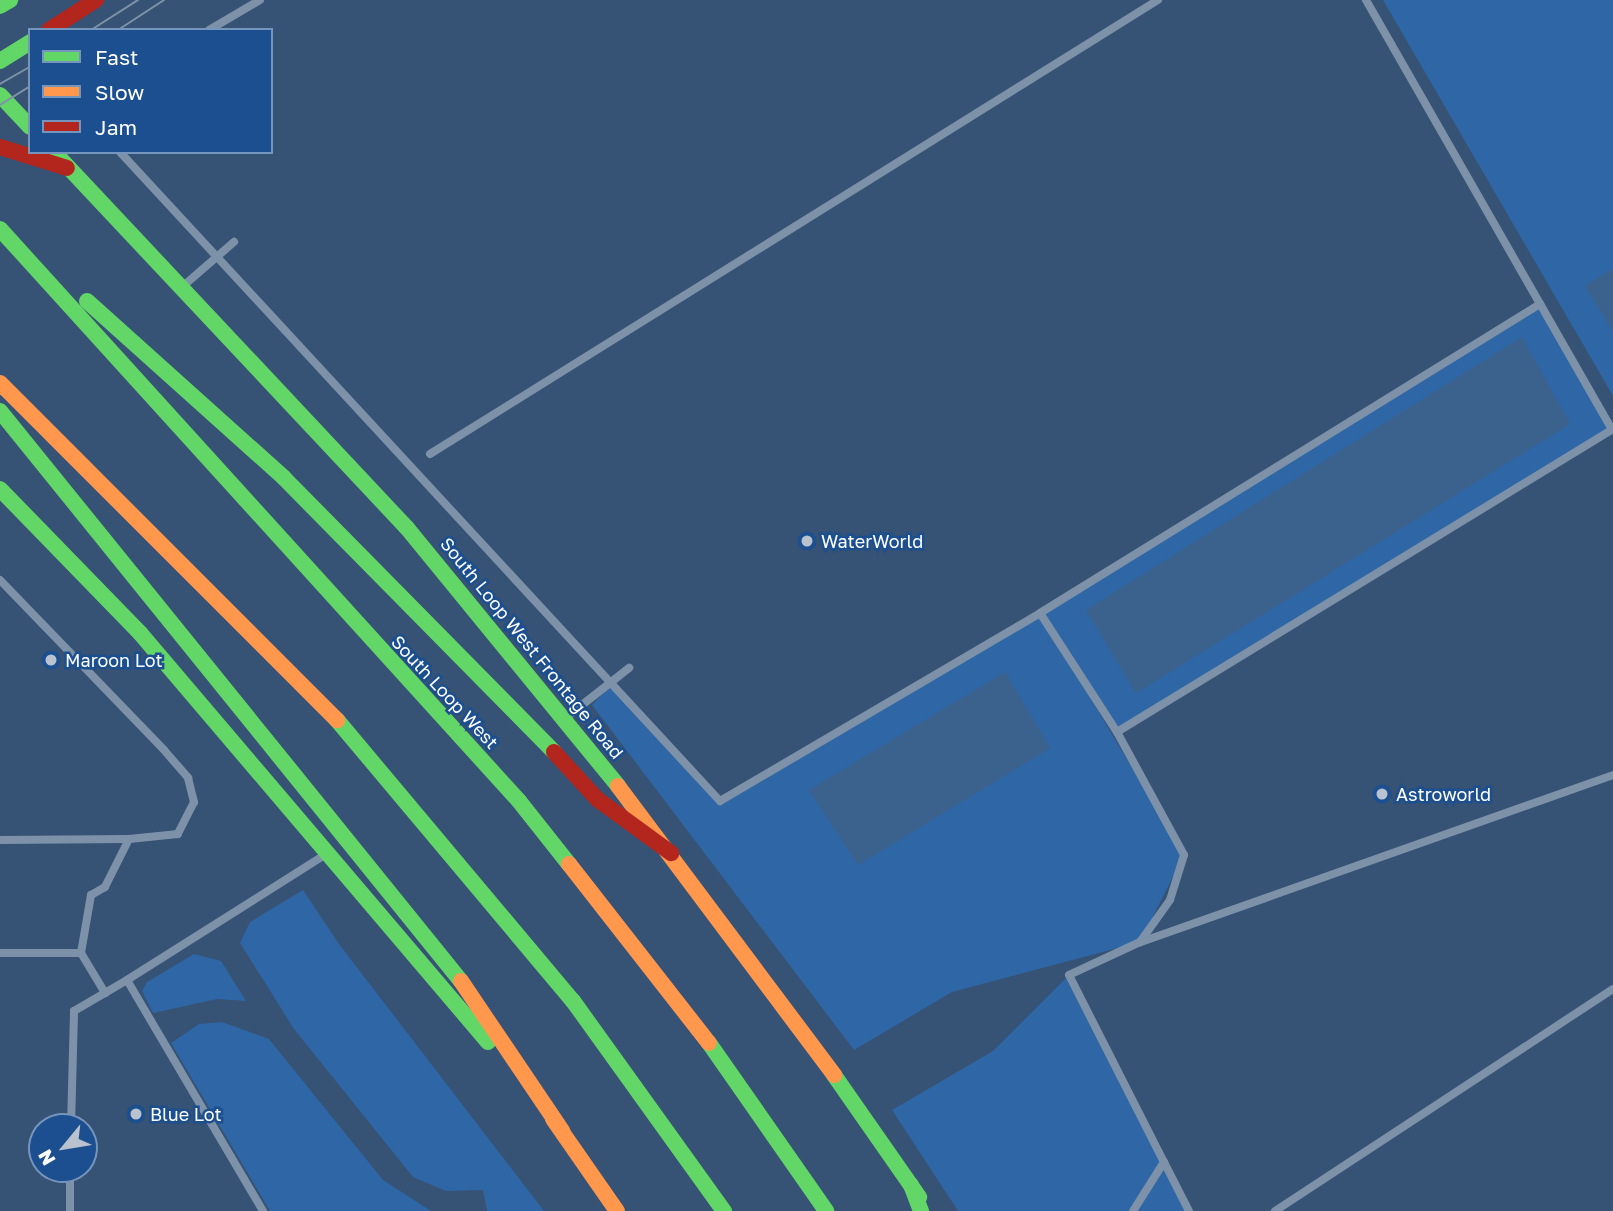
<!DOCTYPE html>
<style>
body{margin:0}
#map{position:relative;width:1613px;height:1211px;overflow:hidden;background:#365274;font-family:"Golos Text",sans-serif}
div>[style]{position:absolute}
.green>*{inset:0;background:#2f66a5}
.water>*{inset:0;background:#3b618d}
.lane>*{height:8px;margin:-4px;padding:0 4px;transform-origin:4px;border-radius:4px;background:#7d92a8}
.fast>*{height:16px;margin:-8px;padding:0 8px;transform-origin:8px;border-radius:8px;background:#63d668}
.slow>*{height:16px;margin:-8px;padding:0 8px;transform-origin:8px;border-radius:8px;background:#ff974d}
.jam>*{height:16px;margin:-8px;padding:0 8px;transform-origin:8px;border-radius:8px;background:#b3261e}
.tram>*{height:2px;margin:-1px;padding:0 1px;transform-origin:1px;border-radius:1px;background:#7e92a7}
.dots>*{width:19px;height:19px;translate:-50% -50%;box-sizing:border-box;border:4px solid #1b4f8f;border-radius:50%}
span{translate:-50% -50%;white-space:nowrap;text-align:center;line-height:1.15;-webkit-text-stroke:5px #1b4f8f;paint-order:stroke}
.poi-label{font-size:18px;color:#fff}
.left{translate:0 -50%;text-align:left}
.street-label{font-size:18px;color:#fff}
.legend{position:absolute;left:28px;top:28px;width:245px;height:126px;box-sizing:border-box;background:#1b4f8f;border:2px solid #7695bc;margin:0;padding:9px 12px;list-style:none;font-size:21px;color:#fff}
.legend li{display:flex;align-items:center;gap:14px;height:35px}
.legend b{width:35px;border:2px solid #7695bc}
.north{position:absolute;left:28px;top:1113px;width:70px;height:70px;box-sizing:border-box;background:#1b4f8f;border:2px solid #7695bc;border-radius:50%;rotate:240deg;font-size:19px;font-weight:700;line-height:28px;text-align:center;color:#fff}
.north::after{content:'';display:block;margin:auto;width:24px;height:32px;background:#b9c2ce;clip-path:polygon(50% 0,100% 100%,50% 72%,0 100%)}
</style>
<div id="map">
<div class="green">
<div style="clip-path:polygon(1383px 0,1613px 0,1613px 396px)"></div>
<div style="clip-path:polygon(1540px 304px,1612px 430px,1117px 732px,1054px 637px,1184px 855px,1140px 942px,952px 992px,854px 1050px,592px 705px,613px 683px,719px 800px,1040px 613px)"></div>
<div style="clip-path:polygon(303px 890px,339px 944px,544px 1211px,487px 1211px,483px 1190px,446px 1191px,413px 1177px,294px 1029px,240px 943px,250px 922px)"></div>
<div style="clip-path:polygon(194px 954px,221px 961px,246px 1001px,217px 999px,153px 1013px,142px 991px,147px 982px)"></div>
<div style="clip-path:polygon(1069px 975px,1189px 1211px,958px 1211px,892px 1110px,993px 1051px)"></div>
<div style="clip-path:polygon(222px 1022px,269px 1039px,383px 1180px,431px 1211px,270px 1211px,171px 1043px,199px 1024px)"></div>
</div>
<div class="water">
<div style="clip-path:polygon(1613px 269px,1613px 332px,1585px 286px)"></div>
<div style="clip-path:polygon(1522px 337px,1570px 424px,1136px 693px,1086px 610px)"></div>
<div style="clip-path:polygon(1005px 672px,1050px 748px,858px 865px,809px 790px)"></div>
</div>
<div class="lane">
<div style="left:1366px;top:0;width:495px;rotate:60.2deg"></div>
<div style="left:209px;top:30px;width:59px;rotate:-30.5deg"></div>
<div style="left:120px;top:152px;width:884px;rotate:47.25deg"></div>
<div style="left:720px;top:801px;width:371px;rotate:-30.4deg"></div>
<div style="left:1040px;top:613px;width:142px;rotate:57.1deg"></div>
<div style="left:1117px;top:732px;width:581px;rotate:-31.42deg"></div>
<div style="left:182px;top:287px;width:69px;rotate:-40.9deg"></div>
<div style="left:430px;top:454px;width:858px;rotate:-31.95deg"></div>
<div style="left:0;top:580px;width:236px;rotate:46deg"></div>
<div style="left:164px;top:750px;width:37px;rotate:49deg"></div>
<div style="left:188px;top:778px;width:25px;rotate:76deg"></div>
<div style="left:194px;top:802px;width:36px;rotate:117deg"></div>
<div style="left:178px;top:834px;width:49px;rotate:174.2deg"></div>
<div style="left:129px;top:839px;width:54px;rotate:116.6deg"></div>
<div style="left:105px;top:887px;width:16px;rotate:150deg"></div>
<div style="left:91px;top:895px;width:59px;rotate:99.8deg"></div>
<div style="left:1040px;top:613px;width:588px;rotate:-31.72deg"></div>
<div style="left:568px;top:716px;width:78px;rotate:-38.2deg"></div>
<div style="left:1117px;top:732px;width:140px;rotate:61.4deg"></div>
<div style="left:1184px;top:855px;width:47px;rotate:107.3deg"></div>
<div style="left:1170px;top:900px;width:52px;rotate:125.5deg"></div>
<div style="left:1140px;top:942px;width:78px;rotate:155.1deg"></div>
<div style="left:1069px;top:975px;width:210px;rotate:63.1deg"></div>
<div style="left:1164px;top:1162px;width:58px;rotate:122.3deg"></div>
<div style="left:0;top:840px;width:129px;rotate:-0.4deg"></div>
<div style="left:1141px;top:942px;width:501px;rotate:-19.48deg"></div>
<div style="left:0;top:953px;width:81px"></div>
<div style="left:81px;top:953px;width:47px;rotate:59deg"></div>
<div style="left:71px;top:1127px;width:116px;rotate:-88.5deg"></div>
<div style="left:74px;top:1011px;width:61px;rotate:-30.3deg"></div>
<div style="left:1164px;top:1162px;width:55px;rotate:63deg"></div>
<div style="left:70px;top:1211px;width:42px;rotate:-90deg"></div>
<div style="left:263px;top:1211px;width:268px;rotate:-120.5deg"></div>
<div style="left:127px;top:980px;width:234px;rotate:-32.3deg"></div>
<div style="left:1275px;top:1211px;width:404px;rotate:-33.3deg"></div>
</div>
<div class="fast">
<div style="left:0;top:6px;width:12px;rotate:-31deg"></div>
<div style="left:0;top:61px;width:36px;rotate:-32deg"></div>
<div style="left:0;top:95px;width:44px;rotate:46.8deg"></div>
<div style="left:54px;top:152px;width:516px;rotate:46.81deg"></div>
<div style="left:407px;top:528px;width:333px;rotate:50.7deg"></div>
<div style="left:0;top:229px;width:772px;rotate:47.78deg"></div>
<div style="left:519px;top:801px;width:80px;rotate:51.6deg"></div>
<div style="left:87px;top:301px;width:265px;rotate:41.9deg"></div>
<div style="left:284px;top:478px;width:385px;rotate:45.4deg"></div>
<div style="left:0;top:411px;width:733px;rotate:51.04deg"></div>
<div style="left:0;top:489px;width:201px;rotate:45.8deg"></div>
<div style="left:140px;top:633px;width:537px;rotate:49.61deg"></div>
<div style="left:337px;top:720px;width:367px;rotate:50deg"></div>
<div style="left:573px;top:1001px;width:259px;rotate:54.3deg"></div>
<div style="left:709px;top:1043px;width:205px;rotate:55.1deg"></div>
<div style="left:834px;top:1075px;width:149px;rotate:55.1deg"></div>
<div style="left:911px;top:1185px;width:28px;rotate:69deg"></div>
</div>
<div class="slow">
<div style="left:0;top:383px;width:477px;rotate:45deg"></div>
<div style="left:618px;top:786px;width:361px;rotate:53.2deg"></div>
<div style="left:569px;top:864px;width:227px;rotate:52deg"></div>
<div style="left:461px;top:981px;width:181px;rotate:56deg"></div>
<div style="left:553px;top:1119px;width:112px;rotate:55.2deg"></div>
</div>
<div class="jam">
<div style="left:49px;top:30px;width:56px;rotate:-32.6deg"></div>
<div style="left:0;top:147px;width:70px;rotate:17.4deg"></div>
<div style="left:554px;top:752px;width:64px;rotate:47.5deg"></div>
<div style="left:597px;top:799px;width:92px;rotate:36.1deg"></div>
</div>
<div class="tram">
<div style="left:91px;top:30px;width:56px;rotate:-32.6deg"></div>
<div style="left:118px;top:30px;width:55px;rotate:-33.1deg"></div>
<div style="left:0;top:84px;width:34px;rotate:-30deg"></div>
<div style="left:0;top:105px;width:36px;rotate:-32deg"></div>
</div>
<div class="dots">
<div style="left:807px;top:541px;background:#b9c2ce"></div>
<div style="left:51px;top:660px;background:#b9c2ce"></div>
<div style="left:1382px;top:794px;background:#b9c2ce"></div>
<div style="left:136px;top:1114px;background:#b9c2ce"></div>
</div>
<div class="poi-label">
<span class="left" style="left:821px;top:541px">WaterWorld</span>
<span class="left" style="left:65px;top:660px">Maroon Lot</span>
<span class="left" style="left:1396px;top:794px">Astroworld</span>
<span class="left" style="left:150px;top:1114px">Blue Lot</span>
</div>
<div class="street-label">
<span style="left:532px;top:648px;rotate:51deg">South Loop West Frontage Road</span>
<span style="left:445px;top:692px;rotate:47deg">South Loop West</span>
</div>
<ul class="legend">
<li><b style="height:9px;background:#63d668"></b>Fast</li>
<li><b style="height:9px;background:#ff974d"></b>Slow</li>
<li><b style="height:9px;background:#b3261e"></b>Jam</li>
</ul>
<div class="north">N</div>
</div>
